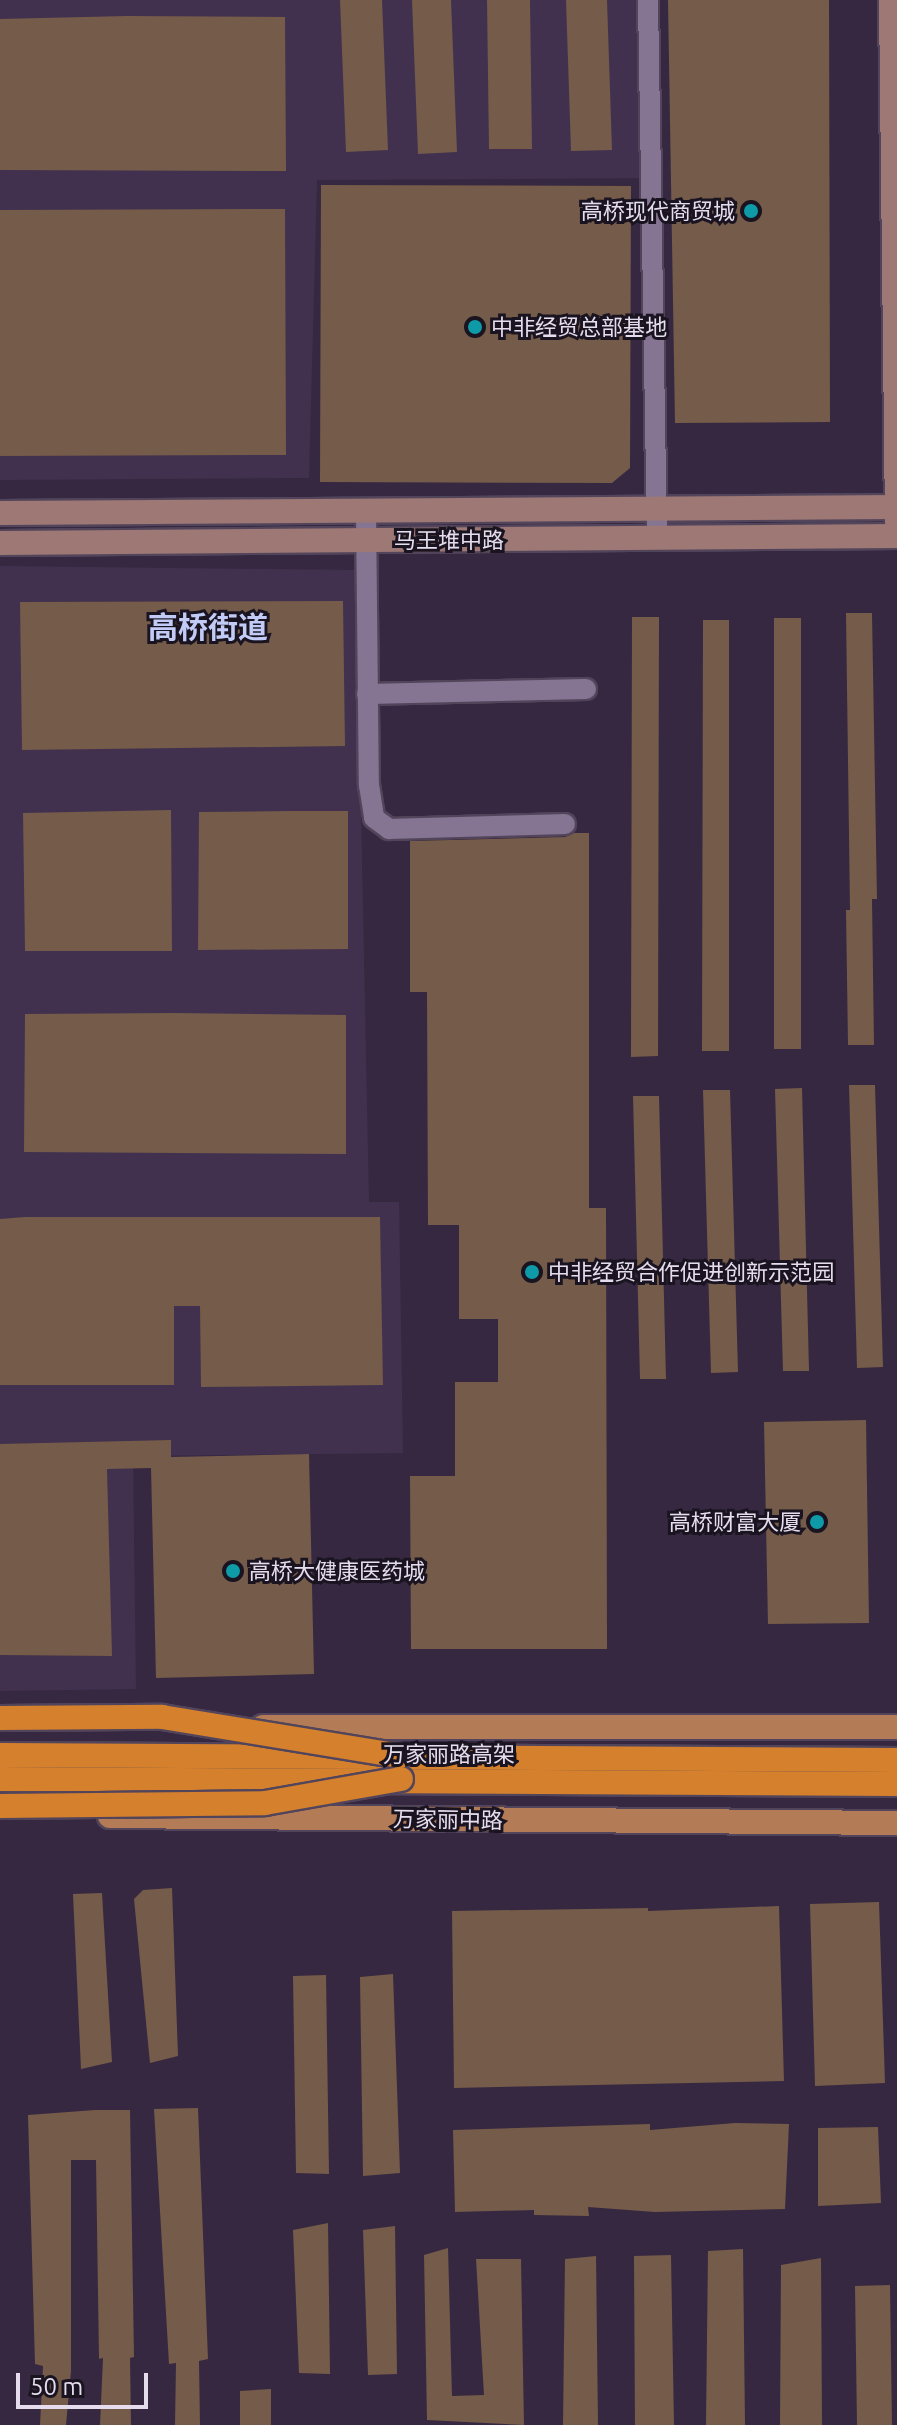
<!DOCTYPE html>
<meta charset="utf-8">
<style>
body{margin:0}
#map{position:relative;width:897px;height:2425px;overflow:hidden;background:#362841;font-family:Ubuntu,"Noto Sans SC",sans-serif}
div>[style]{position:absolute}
.built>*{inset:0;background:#41314f}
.building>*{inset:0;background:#755b49}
.roads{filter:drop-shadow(2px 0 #52455b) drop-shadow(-2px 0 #52455b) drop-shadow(0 2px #52455b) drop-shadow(0 -2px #52455b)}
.street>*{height:20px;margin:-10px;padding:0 10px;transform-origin:10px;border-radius:10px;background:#857593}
.secondary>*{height:24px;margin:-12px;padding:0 12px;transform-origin:12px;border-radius:12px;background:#9d7874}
.primary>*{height:24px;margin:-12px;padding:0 12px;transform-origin:12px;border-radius:12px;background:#b47c56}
.highway>*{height:24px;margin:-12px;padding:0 12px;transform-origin:12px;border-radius:12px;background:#d4802d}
.bridges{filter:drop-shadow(2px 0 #52455b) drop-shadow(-2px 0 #52455b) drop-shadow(0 2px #52455b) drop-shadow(0 -2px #52455b)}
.highway-bridge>*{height:24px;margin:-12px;padding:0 12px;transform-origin:12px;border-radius:12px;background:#d4802d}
.dots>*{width:22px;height:22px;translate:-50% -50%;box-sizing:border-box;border:4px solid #1a1420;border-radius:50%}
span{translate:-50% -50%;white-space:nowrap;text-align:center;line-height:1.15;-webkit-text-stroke:6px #1a1420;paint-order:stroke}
.poi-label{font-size:22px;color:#e5dded}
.right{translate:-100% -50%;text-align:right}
.left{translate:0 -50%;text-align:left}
.street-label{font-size:22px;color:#e5dded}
.district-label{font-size:30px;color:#c2cbf5;font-weight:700}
.scale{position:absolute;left:16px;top:2373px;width:132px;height:36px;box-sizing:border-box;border:4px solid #e5dded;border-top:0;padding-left:10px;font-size:24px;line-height:28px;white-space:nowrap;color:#e5dded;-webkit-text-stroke:6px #1a1420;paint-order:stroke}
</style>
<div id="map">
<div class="built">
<div style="clip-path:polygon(0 0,659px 0,662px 178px,317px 180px,309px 478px,0 480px)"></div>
<div style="clip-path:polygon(0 566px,356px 570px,369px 1202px,399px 1202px,403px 1453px,133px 1456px,136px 1689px,0 1691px)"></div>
</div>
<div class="building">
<div style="clip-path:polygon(340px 0,382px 0,388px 150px,346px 152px)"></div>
<div style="clip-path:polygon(412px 0,451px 0,457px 152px,418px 154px)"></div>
<div style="clip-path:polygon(487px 0,530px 0,532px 149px,489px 149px)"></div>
<div style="clip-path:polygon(566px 0,607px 0,612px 150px,571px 151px)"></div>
<div style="clip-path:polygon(668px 0,829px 0,830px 422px,675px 423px)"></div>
<div style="clip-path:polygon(127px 16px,285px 17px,286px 171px,0 170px,0 19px)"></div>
<div style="clip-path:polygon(321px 185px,631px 186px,630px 468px,612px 483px,320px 482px)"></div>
<div style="clip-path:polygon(285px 209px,286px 455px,0 456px,0 210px)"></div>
<div style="clip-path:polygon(343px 601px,345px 746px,22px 750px,20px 602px)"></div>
<div style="clip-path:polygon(846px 613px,872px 613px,877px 899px,872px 899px,874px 1045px,848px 1045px,846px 910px,850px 910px)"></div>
<div style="clip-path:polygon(632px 617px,659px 617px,658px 1056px,631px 1057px)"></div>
<div style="clip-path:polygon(774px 618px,801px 618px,801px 1049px,774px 1049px)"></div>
<div style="clip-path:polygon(703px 620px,729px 620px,729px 1051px,702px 1051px)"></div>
<div style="clip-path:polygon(171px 810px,172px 951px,25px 951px,23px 813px)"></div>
<div style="clip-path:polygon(291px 811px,348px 811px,348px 949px,198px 950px,199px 812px)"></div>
<div style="clip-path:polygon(574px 833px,589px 833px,589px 1208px,606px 1208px,607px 1649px,411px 1649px,410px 1476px,455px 1476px,455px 1382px,498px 1382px,498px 1319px,459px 1319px,459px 1225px,428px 1225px,427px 992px,410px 992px,410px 841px,565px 837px)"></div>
<div style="clip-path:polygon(173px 1013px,346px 1015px,346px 1154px,24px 1152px,25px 1014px)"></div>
<div style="clip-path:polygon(849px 1085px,875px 1085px,883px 1367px,857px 1368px)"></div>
<div style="clip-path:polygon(802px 1088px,809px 1371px,783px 1371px,775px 1089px)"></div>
<div style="clip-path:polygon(703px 1090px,730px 1090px,738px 1372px,711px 1373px)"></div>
<div style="clip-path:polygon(633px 1096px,659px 1096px,666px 1379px,640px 1379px)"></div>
<div style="clip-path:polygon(25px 1217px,380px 1217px,383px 1385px,201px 1387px,200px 1306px,174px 1306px,174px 1385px,0 1385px,0 1219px)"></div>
<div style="clip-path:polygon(866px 1420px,869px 1623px,768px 1624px,764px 1422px)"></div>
<div style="clip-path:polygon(171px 1440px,171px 1457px,309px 1454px,314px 1674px,156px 1678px,151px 1468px,107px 1469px,112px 1656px,0 1655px,0 1444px)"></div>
<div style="clip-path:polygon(172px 1888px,178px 2056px,150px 2063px,134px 1899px,143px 1890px)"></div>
<div style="clip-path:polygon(102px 1893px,112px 2062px,81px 2069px,73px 1894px)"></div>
<div style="clip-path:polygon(879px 1902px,885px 2083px,815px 2086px,810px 1904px)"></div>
<div style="clip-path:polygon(779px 1906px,784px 2081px,454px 2088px,452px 1911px,648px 1908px,648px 1911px)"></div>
<div style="clip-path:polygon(393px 1974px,400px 2173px,363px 2176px,360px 1977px)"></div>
<div style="clip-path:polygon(326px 1975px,329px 2174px,296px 2173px,293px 1976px)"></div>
<div style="clip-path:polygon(198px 2108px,208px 2359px,199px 2361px,200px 2425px,175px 2425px,176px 2363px,169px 2364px,154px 2109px)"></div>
<div style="clip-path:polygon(95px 2110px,130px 2110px,134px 2357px,130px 2358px,131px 2425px,100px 2425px,103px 2358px,99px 2359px,96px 2160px,71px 2160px,71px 2371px,66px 2425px,40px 2425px,43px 2366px,35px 2364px,28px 2115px)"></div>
<div style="clip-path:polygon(735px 2123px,789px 2124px,785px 2209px,655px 2212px,588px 2207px,589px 2216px,534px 2215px,534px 2210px,455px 2212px,453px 2130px,650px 2124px,650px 2130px)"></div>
<div style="clip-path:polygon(878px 2127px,881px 2203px,818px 2206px,818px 2128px)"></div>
<div style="clip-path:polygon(328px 2223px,330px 2374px,299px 2373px,293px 2230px)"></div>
<div style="clip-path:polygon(395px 2226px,397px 2374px,368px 2375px,363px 2230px)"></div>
<div style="clip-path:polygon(448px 2248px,452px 2396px,484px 2395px,476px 2259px,521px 2259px,524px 2425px,427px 2420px,424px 2255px)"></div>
<div style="clip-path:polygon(743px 2249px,745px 2425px,706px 2425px,708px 2251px)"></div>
<div style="clip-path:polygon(671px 2255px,674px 2425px,635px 2425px,634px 2256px)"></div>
<div style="clip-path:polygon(596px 2256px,598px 2425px,563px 2425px,565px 2259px)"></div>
<div style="clip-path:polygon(821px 2258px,822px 2425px,780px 2425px,781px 2265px)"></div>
<div style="clip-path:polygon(890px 2285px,892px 2425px,857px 2425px,855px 2286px)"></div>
<div style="clip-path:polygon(271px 2389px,271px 2425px,240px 2425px,240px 2391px)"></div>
</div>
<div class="roads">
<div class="street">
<div style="left:648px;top:0;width:538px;rotate:89.04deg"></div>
<div style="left:366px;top:512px;width:273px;rotate:89.4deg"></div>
<div style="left:369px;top:785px;width:33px;rotate:81deg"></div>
<div style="left:374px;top:818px;width:19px;rotate:36deg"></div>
<div style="left:389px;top:829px;width:176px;rotate:-1.6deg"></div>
<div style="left:367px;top:694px;width:219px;rotate:-1.3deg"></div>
</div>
<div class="secondary">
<div style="left:891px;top:0;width:522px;rotate:89.34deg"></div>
<div style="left:0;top:513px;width:897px;rotate:-0.38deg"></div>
<div style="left:0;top:543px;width:897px;rotate:-0.45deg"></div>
</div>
<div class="primary">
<div style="left:263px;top:1727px;width:634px"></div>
<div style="left:110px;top:1816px;width:787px;rotate:0.51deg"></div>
</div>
<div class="highway">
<div style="left:0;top:1755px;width:897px;rotate:0.32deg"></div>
<div style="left:0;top:1779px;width:897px;rotate:0.32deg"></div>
</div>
</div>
<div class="bridges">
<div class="highway-bridge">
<div style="left:0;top:1718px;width:162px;rotate:-0.4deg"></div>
<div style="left:162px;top:1717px;width:241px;rotate:9.3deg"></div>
<div style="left:0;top:1806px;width:265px;rotate:-0.6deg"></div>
<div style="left:265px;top:1803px;width:138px;rotate:-10deg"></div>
</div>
</div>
<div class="dots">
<div style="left:751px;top:211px;background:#0f9aa8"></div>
<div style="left:475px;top:327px;background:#0f9aa8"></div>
<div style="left:532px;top:1272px;background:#0f9aa8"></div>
<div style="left:817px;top:1522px;background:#0f9aa8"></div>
<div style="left:233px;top:1571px;background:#0f9aa8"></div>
</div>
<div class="poi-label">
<span class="right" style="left:735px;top:211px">高桥现代商贸城</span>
<span class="left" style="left:491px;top:327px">中非经贸总部基地</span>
<span class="left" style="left:548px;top:1272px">中非经贸合作促进创新示范园</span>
<span class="right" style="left:801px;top:1522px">高桥财富大厦</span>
<span class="left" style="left:249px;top:1571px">高桥大健康医药城</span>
</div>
<div class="street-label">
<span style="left:449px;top:540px">马王堆中路</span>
<span style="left:449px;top:1754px">万家丽路高架</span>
<span style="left:448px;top:1819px;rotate:1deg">万家丽中路</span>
</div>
<div class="district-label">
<span style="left:208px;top:627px">高桥街道</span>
</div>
<div class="scale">50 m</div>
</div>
